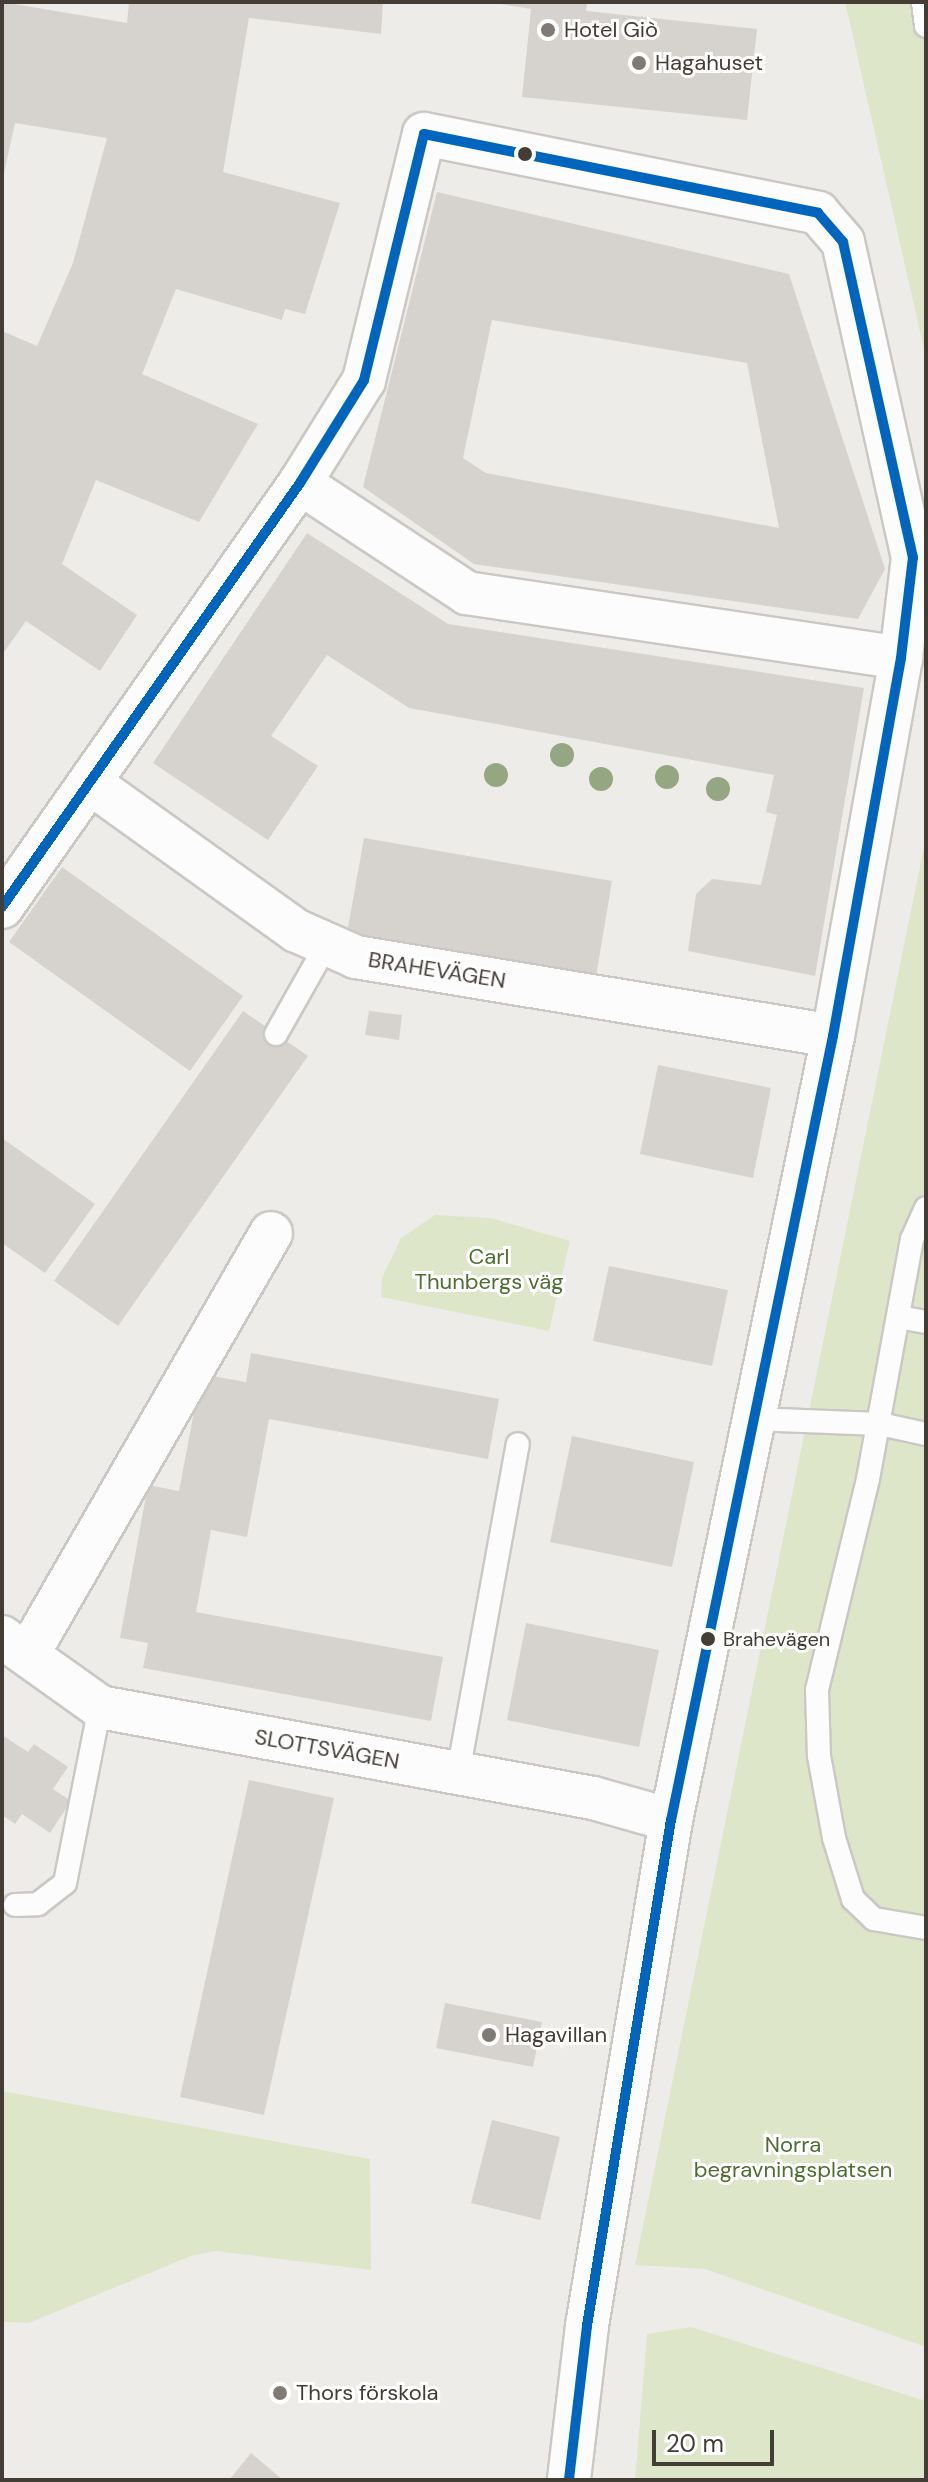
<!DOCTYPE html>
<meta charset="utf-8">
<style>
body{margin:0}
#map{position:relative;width:928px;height:2482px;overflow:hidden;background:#eeece8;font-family:"DM Sans",sans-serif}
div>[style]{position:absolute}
.green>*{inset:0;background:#dee6ca}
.building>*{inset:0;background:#d6d3cf}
.roads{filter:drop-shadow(2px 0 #cbc8c4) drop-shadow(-2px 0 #cbc8c4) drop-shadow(0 2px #cbc8c4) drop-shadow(0 -2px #cbc8c4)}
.service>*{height:22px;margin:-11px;padding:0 11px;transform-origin:11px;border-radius:11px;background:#fcfcfc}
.minor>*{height:42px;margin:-21px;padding:0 21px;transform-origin:21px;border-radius:21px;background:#fcfcfc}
.bus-1>*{height:10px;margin:-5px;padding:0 5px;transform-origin:5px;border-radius:5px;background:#0065bd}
.trees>*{width:24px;height:24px;margin:-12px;border-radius:50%;background:#95a782}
.dots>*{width:22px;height:22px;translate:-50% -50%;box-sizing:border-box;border:4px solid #fff;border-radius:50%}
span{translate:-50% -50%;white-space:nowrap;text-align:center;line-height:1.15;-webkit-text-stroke:6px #fff;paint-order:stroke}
.bus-label{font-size:20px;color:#433d35}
.left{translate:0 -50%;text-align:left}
.poi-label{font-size:22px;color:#433d35}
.street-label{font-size:22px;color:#433d35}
.park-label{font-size:22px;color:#4c6f2e}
.frame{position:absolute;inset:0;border:4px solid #433d35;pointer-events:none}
.scale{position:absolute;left:652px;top:2430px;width:122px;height:36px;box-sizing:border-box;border:4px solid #433d35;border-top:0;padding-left:10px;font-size:24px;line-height:28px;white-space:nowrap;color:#433d35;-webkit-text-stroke:6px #fff;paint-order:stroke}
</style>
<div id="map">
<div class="green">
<div style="clip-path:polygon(845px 2px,926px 2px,926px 358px)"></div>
<div style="clip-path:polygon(926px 837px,926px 2347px,705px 2269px,635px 2265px)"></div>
<div style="clip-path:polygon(435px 1215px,491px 1218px,570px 1241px,549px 1331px,381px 1297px,382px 1278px,401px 1238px)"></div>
<div style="clip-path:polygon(2px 2091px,370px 2159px,371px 2270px,215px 2251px,191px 2256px,29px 2323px,2px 2322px)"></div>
<div style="clip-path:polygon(691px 2327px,926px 2401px,926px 2480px,635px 2480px,647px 2334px)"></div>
</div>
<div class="building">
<div style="clip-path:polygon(2px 2px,127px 23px,129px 2px,383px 2px,381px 34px,249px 18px,223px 172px,340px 203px,305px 314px,285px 309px,282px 320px,176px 289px,142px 374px,258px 424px,199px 522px,96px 480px,62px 564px,137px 615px,100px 671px,26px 621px,2px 655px,2px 331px,37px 346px,73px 263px,107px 138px,15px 123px,2px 182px)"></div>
<div style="clip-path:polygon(488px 2px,587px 2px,586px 11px,757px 29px,747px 120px,522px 97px,531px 9px)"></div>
<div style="clip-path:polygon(evenodd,437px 192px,789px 274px,885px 569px,858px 619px,474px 564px,363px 487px,437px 192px,492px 320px,747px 363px,779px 528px,486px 473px,463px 458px,492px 320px)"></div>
<div style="clip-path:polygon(307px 533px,448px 624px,864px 688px,815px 976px,688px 951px,696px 894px,712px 879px,761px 885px,777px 815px,766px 812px,774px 775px,409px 708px,327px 655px,271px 736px,318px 766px,268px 840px,153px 763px)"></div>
<div style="clip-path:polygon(364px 838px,612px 881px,596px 976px,347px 933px)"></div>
<div style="clip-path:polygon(62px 867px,243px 996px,190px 1071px,9px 942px)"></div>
<div style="clip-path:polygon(243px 1011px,308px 1056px,118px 1326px,54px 1281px)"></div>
<div style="clip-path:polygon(369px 1011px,402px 1015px,399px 1040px,365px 1035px)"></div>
<div style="clip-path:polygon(658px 1065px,771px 1088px,753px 1178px,640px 1154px)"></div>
<div style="clip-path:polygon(2px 1138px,95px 1204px,45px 1273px,2px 1243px)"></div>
<div style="clip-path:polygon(609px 1266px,728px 1290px,712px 1366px,593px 1341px)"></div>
<div style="clip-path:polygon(251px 1353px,499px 1399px,488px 1459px,269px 1419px,247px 1537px,211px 1530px,196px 1612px,443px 1657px,431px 1721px,143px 1668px,148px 1643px,120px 1638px,148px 1485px,179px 1491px,201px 1374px,246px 1382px)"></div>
<div style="clip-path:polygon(572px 1436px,694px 1462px,672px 1567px,550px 1542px)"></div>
<div style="clip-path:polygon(526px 1623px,659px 1650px,639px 1747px,507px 1720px)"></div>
<div style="clip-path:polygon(2px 1735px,28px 1752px,34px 1744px,68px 1767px,53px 1789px,71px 1801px,50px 1833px,22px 1814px,15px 1824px,2px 1815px)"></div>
<div style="clip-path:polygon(249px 1780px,334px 1798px,264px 2115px,180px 2097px)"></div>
<div style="clip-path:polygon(445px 2003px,542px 2022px,533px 2067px,436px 2048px)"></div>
<div style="clip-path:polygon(492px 2120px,560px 2137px,540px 2220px,471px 2203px)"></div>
<div style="clip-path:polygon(251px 2453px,283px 2480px,229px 2480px)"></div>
</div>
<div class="roads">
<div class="service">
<div style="left:923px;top:2px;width:24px;rotate:83deg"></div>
<div style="left:276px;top:1034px;width:103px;rotate:-60.5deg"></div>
<div style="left:926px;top:1208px;width:34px;rotate:114deg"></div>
<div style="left:912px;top:1239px;width:244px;rotate:100.4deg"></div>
<div style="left:868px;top:1479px;width:217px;rotate:103.6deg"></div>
<div style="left:817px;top:1690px;width:66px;rotate:88.3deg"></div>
<div style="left:819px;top:1756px;width:83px;rotate:79.6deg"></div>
<div style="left:834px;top:1838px;width:64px;rotate:72.7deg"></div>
<div style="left:853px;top:1899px;width:29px;rotate:44deg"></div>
<div style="left:874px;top:1919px;width:53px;rotate:9.8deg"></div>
<div style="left:898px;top:1317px;width:28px;rotate:10deg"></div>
<div style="left:753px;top:1419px;width:127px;rotate:2.3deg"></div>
<div style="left:880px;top:1424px;width:47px;rotate:12.3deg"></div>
<div style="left:458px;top:1773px;width:334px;rotate:-79.7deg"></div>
<div style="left:15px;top:1905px;width:23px;rotate:-2deg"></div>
<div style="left:38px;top:1904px;width:34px;rotate:-38deg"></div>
<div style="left:65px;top:1883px;width:179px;rotate:-78.8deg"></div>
</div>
<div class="minor">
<div style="left:300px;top:483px;width:200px;rotate:33.4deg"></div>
<div style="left:467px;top:593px;width:439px;rotate:8.5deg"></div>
<div style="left:90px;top:783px;width:254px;rotate:35.6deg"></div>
<div style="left:297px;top:931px;width:64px;rotate:23.8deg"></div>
<div style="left:356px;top:957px;width:483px;rotate:9.4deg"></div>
<div style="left:2px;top:907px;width:518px;rotate:-54.9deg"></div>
<div style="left:300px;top:483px;width:121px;rotate:-58.1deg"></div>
<div style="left:364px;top:380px;width:253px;rotate:-76.3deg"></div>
<div style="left:424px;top:134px;width:402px;rotate:11.3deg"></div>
<div style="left:818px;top:213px;width:38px;rotate:49deg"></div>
<div style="left:843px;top:242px;width:323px;rotate:77.5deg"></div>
<div style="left:913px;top:557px;width:102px;rotate:96.8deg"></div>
<div style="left:901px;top:658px;width:384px;rotate:100.2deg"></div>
<div style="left:833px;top:1036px;width:801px;rotate:101.67deg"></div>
<div style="left:671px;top:1820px;width:513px;rotate:99.43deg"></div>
<div style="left:587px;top:2326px;width:155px;rotate:96.7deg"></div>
<div style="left:2px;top:1637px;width:120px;rotate:35.5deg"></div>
<div style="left:100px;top:1707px;width:501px;rotate:10.46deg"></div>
<div style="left:593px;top:1798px;width:81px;rotate:15.8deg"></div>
<div style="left:28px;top:1654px;width:486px;rotate:-60deg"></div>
</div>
</div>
<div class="bus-1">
<div style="left:2px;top:907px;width:518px;rotate:-54.9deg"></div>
<div style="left:300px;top:483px;width:121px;rotate:-58.1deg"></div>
<div style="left:364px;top:380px;width:253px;rotate:-76.3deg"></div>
<div style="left:424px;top:134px;width:402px;rotate:11.3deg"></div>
<div style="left:818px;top:213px;width:38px;rotate:49deg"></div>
<div style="left:843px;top:242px;width:323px;rotate:77.5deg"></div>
<div style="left:913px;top:557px;width:102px;rotate:96.8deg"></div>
<div style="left:901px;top:658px;width:384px;rotate:100.2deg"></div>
<div style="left:833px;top:1036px;width:801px;rotate:101.67deg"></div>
<div style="left:671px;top:1820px;width:513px;rotate:99.43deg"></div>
<div style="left:587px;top:2326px;width:155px;rotate:96.7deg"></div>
</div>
<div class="trees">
<div style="left:562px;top:755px"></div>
<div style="left:496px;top:775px"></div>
<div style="left:667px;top:777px"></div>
<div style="left:601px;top:779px"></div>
<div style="left:718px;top:789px"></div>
</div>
<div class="dots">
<div style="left:548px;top:30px;background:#7f7a74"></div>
<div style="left:639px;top:63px;background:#7f7a74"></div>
<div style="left:525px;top:154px;background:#433d35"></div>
<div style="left:708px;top:1639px;background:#433d35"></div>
<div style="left:489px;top:2035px;background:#7f7a74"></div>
<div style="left:280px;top:2393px;background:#7f7a74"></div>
</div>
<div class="bus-label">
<span class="left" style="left:723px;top:1639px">Brahevägen</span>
</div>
<div class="poi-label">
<span class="left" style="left:564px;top:30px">Hotel Giò</span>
<span class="left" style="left:655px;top:63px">Hagahuset</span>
<span class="left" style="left:505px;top:2035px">Hagavillan</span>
<span class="left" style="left:296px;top:2393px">Thors förskola</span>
</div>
<div class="street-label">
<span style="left:437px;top:970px;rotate:9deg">BRAHEVÄGEN</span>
<span style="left:327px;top:1749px;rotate:10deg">SLOTTSVÄGEN</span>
</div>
<div class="park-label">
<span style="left:489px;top:1269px">Carl<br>Thunbergs väg</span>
<span style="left:793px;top:2157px">Norra<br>begravningsplatsen</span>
</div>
<div class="frame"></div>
<div class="scale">20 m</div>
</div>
